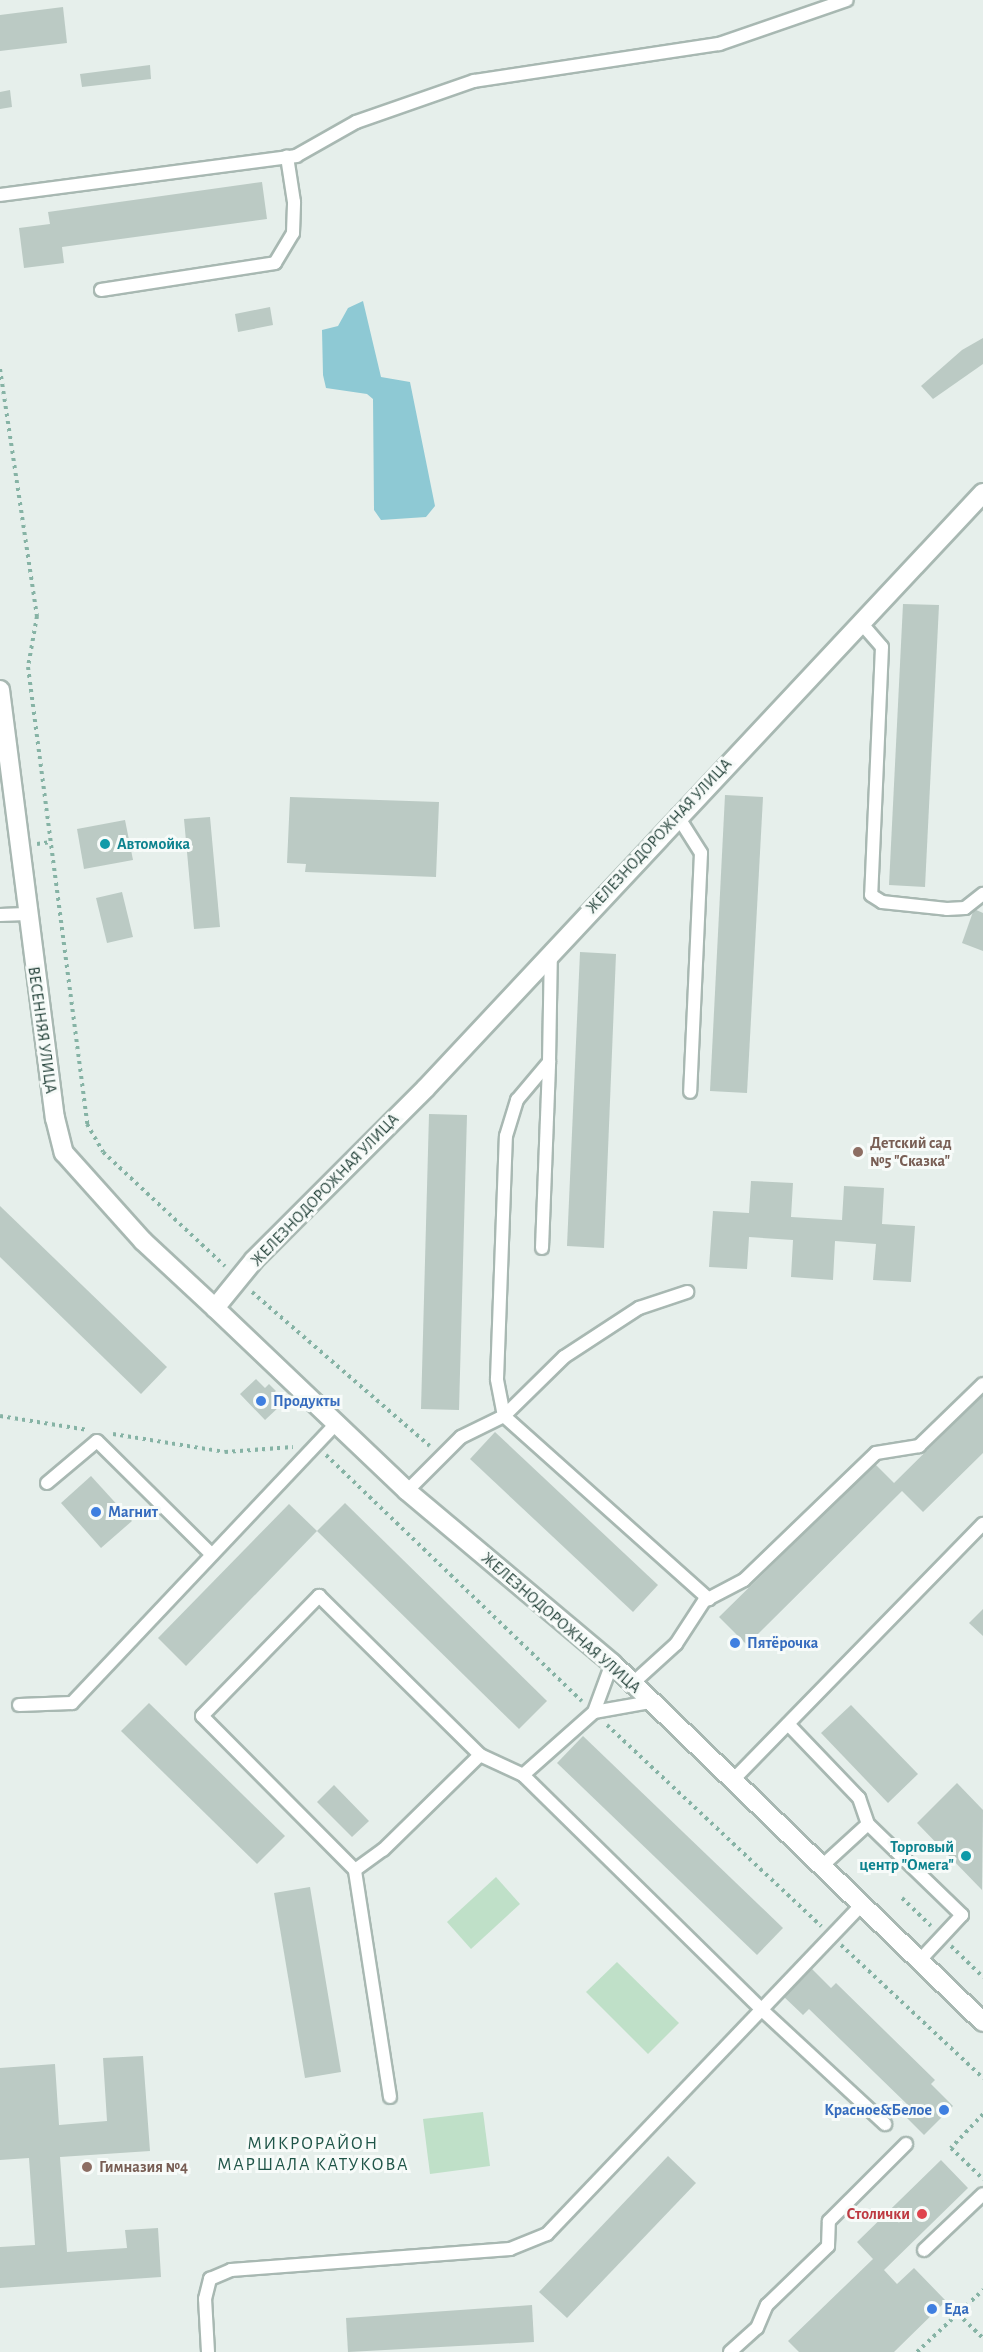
<!DOCTYPE html>
<meta charset="utf-8">
<style>
body{margin:0}
#map{position:relative;width:983px;height:2352px;overflow:hidden;background:#e6efeb;font-family:"Alegreya Sans",sans-serif}
div>[style]{position:absolute}
.green>*{inset:0;background:#bfe0c8}
.water>*{inset:0;background:#8ec9d4}
.building>*{inset:0;background:#bbcac4}
.path>*{height:4px;margin-top:-2px;transform-origin:0;background:repeating-linear-gradient(90deg,#86b3a5 0 3px,transparent 0 7.5px)}
.roads{filter:drop-shadow(2px 0 #a8b8b2) drop-shadow(-2px 0 #a8b8b2) drop-shadow(0 2px #a8b8b2) drop-shadow(0 -2px #a8b8b2)}
.lane>*{height:12px;margin:-6px;padding:0 6px;transform-origin:6px;border-radius:6px;background:#fff}
.street>*{height:18px;margin:-9px;padding:0 9px;transform-origin:9px;border-radius:9px;background:#fff}
.secondary>*{height:18px;margin:-9px;padding:0 9px;transform-origin:9px;border-radius:9px;background:#fff}
.dots>*{width:16px;height:16px;translate:-50% -50%;box-sizing:border-box;border:3px solid #f7fbf9;border-radius:50%}
span{translate:-50% -50%;white-space:nowrap;text-align:center;line-height:1.15;-webkit-text-stroke:6px #f7fbf9;paint-order:stroke}
.street-label{font-size:16px;color:#24423a}
.culture-label{font-size:16px;color:#0d838f;font-weight:700}
.left{translate:0 -50%;text-align:left}
.right{translate:-100% -50%;text-align:right}
.education-label{font-size:16px;color:#785e54;font-weight:700}
.shop-label{font-size:16px;color:#366cbe;font-weight:700}
.health-label{font-size:16px;color:#be3a42;font-weight:700}
.neighbourhood-label{font-size:18px;color:#1f5548;letter-spacing:1.5px}
</style>
<div id="map">
<div class="green">
<div style="clip-path:polygon(496px 1877px,520px 1904px,471px 1949px,447px 1922px)"></div>
<div style="clip-path:polygon(617px 1962px,679px 2023px,648px 2054px,586px 1992px)"></div>
<div style="clip-path:polygon(483px 2112px,490px 2166px,430px 2174px,423px 2119px)"></div>
</div>
<div class="water">
<div style="clip-path:polygon(363px 301px,381px 377px,410px 382px,435px 506px,426px 517px,381px 520px,374px 510px,373px 399px,367px 394px,326px 388px,323px 375px,322px 330px,338px 326px,348px 308px)"></div>
</div>
<div class="building">
<div style="clip-path:polygon(63px 7px,67px 43px,0 51px,0 15px)"></div>
<div style="clip-path:polygon(150px 65px,151px 79px,82px 87px,80px 74px)"></div>
<div style="clip-path:polygon(10px 90px,12px 107px,0 109px,0 92px)"></div>
<div style="clip-path:polygon(262px 182px,267px 219px,62px 247px,64px 263px,24px 268px,19px 228px,50px 224px,48px 212px)"></div>
<div style="clip-path:polygon(270px 307px,273px 325px,238px 332px,235px 314px)"></div>
<div style="clip-path:polygon(983px 338px,983px 364px,933px 399px,921px 386px,962px 350px)"></div>
<div style="clip-path:polygon(903px 604px,939px 605px,925px 887px,889px 885px)"></div>
<div style="clip-path:polygon(725px 795px,763px 797px,747px 1093px,710px 1091px)"></div>
<div style="clip-path:polygon(290px 797px,439px 802px,436px 877px,305px 872px,306px 864px,287px 863px)"></div>
<div style="clip-path:polygon(210px 817px,220px 927px,194px 929px,184px 819px)"></div>
<div style="clip-path:polygon(125px 820px,133px 860px,84px 869px,77px 829px)"></div>
<div style="clip-path:polygon(122px 892px,133px 937px,107px 943px,96px 898px)"></div>
<div style="clip-path:polygon(974px 909px,983px 913px,983px 951px,962px 943px)"></div>
<div style="clip-path:polygon(580px 952px,616px 954px,604px 1248px,567px 1246px)"></div>
<div style="clip-path:polygon(429px 1114px,467px 1115px,459px 1410px,421px 1409px)"></div>
<div style="clip-path:polygon(751px 1181px,793px 1183px,791px 1217px,842px 1220px,844px 1186px,884px 1188px,882px 1224px,915px 1226px,911px 1282px,873px 1280px,876px 1244px,835px 1241px,833px 1280px,791px 1277px,793px 1240px,749px 1237px,747px 1269px,709px 1267px,713px 1211px,749px 1213px)"></div>
<div style="clip-path:polygon(0 1206px,167px 1367px,141px 1394px,0 1257px)"></div>
<div style="clip-path:polygon(256px 1379px,265px 1388px,269px 1384px,276px 1391px,271px 1395px,280px 1406px,265px 1420px,240px 1394px)"></div>
<div style="clip-path:polygon(983px 1395px,983px 1453px,923px 1512px,902px 1491px,747px 1645px,719px 1617px,875px 1464px,894px 1483px)"></div>
<div style="clip-path:polygon(495px 1432px,658px 1585px,633px 1612px,470px 1459px)"></div>
<div style="clip-path:polygon(91px 1476px,132px 1521px,101px 1548px,61px 1503px)"></div>
<div style="clip-path:polygon(345px 1503px,547px 1701px,519px 1729px,317px 1531px)"></div>
<div style="clip-path:polygon(289px 1504px,317px 1531px,186px 1666px,158px 1638px)"></div>
<div style="clip-path:polygon(983px 1609px,983px 1636px,969px 1623px)"></div>
<div style="clip-path:polygon(149px 1703px,285px 1836px,257px 1864px,121px 1731px)"></div>
<div style="clip-path:polygon(851px 1705px,918px 1774px,888px 1803px,821px 1733px)"></div>
<div style="clip-path:polygon(583px 1736px,783px 1928px,757px 1955px,557px 1763px)"></div>
<div style="clip-path:polygon(957px 1783px,983px 1810px,982px 1890px,917px 1823px)"></div>
<div style="clip-path:polygon(334px 1785px,369px 1821px,352px 1837px,317px 1802px)"></div>
<div style="clip-path:polygon(310px 1887px,341px 2072px,305px 2078px,274px 1893px)"></div>
<div style="clip-path:polygon(810px 1967px,831px 1988px,836px 1983px,935px 2080px,931px 2084px,953px 2106px,924px 2135px,902px 2113px,909px 2106px,809px 2009px,803px 2015px,782px 1995px)"></div>
<div style="clip-path:polygon(143px 2056px,150px 2151px,60px 2157px,67px 2252px,127px 2248px,125px 2230px,158px 2228px,161px 2277px,0 2288px,0 2247px,35px 2245px,29px 2158px,0 2160px,0 2068px,55px 2064px,59px 2125px,107px 2121px,103px 2058px)"></div>
<div style="clip-path:polygon(668px 2156px,696px 2183px,567px 2318px,539px 2292px)"></div>
<div style="clip-path:polygon(941px 2160px,968px 2188px,884px 2270px,897px 2284px,914px 2268px,946px 2301px,894px 2352px,799px 2352px,788px 2341px,873px 2259px,857px 2242px)"></div>
<div style="clip-path:polygon(532px 2305px,534px 2342px,348px 2352px,346px 2318px)"></div>
</div>
<div class="path">
<div style="left:0;top:369px;width:250px;rotate:81.5deg"></div>
<div style="left:37px;top:616px;width:52px;rotate:100deg"></div>
<div style="left:28px;top:667px;width:461px;rotate:82.6deg"></div>
<div style="left:87px;top:1124px;width:32px;rotate:60deg"></div>
<div style="left:103px;top:1152px;width:167px;rotate:43.1deg"></div>
<div style="left:37px;top:844px;width:14px;rotate:-8deg"></div>
<div style="left:252px;top:1292px;width:235px;rotate:40.9deg"></div>
<div style="left:0;top:1416px;width:89px;rotate:9deg"></div>
<div style="left:113px;top:1434px;width:113px;rotate:9.1deg"></div>
<div style="left:225px;top:1452px;width:68px;rotate:-4.2deg"></div>
<div style="left:326px;top:1455px;width:355px;rotate:43.9deg"></div>
<div style="left:607px;top:1725px;width:294px;rotate:43.2deg"></div>
<div style="left:902px;top:1898px;width:40px;rotate:44deg"></div>
<div style="left:841px;top:1945px;width:195px;rotate:43.1deg"></div>
<div style="left:951px;top:1946px;width:45px;rotate:44.1deg"></div>
<div style="left:983px;top:2114px;width:47px;rotate:133.3deg"></div>
<div style="left:951px;top:2148px;width:45px;rotate:44.1deg"></div>
<div style="left:958px;top:2314px;width:35px;rotate:44deg"></div>
<div style="left:917px;top:2352px;width:91px;rotate:-43.2deg"></div>
</div>
<div class="roads">
<div class="lane">
<div style="left:0;top:195px;width:299px;rotate:-7.5deg"></div>
<div style="left:296px;top:156px;width:69px;rotate:-29.5deg"></div>
<div style="left:356px;top:122px;width:125px;rotate:-19.2deg"></div>
<div style="left:474px;top:81px;width:248px;rotate:-8.6deg"></div>
<div style="left:719px;top:44px;width:135px;rotate:-19deg"></div>
<div style="left:101px;top:290px;width:176px;rotate:-8.8deg"></div>
<div style="left:275px;top:263px;width:35px;rotate:-59deg"></div>
<div style="left:293px;top:233px;width:31px;rotate:-88deg"></div>
<div style="left:294px;top:202px;width:46px;rotate:-98.8deg"></div>
<div style="left:862px;top:624px;width:30px;rotate:49deg"></div>
<div style="left:882px;top:647px;width:248px;rotate:92.5deg"></div>
<div style="left:871px;top:895px;width:13px;rotate:32deg"></div>
<div style="left:882px;top:902px;width:65px;rotate:6.1deg"></div>
<div style="left:947px;top:909px;width:18px;rotate:-3deg"></div>
<div style="left:965px;top:908px;width:23px;rotate:-38deg"></div>
<div style="left:677px;top:815px;width:45px;rotate:57.7deg"></div>
<div style="left:701px;top:853px;width:239px;rotate:92.6deg"></div>
<div style="left:0;top:915px;width:26px;rotate:-2deg"></div>
<div style="left:542px;top:1248px;width:186px;rotate:-87.8deg"></div>
<div style="left:504px;top:1416px;width:38px;rotate:-101deg"></div>
<div style="left:497px;top:1379px;width:243px;rotate:-87.9deg"></div>
<div style="left:506px;top:1136px;width:38px;rotate:-73deg"></div>
<div style="left:517px;top:1100px;width:50px;rotate:-49.9deg"></div>
<div style="left:549px;top:1062px;width:111px;rotate:-89deg"></div>
<div style="left:504px;top:1416px;width:84px;rotate:-44.5deg"></div>
<div style="left:564px;top:1357px;width:90px;rotate:-33.2deg"></div>
<div style="left:639px;top:1308px;width:51px;rotate:-18.4deg"></div>
<div style="left:47px;top:1483px;width:65px;rotate:-40deg"></div>
<div style="left:97px;top:1441px;width:161px;rotate:44.7deg"></div>
<div style="left:407px;top:1491px;width:76px;rotate:-45deg"></div>
<div style="left:461px;top:1437px;width:48px;rotate:-26deg"></div>
<div style="left:504px;top:1416px;width:275px;rotate:41.8deg"></div>
<div style="left:633px;top:1683px;width:58px;rotate:-42.2deg"></div>
<div style="left:676px;top:1644px;width:51px;rotate:-56.9deg"></div>
<div style="left:704px;top:1601px;width:45px;rotate:-27.7deg"></div>
<div style="left:744px;top:1580px;width:183px;rotate:-43.9deg"></div>
<div style="left:876px;top:1453px;width:44px;rotate:-9.2deg"></div>
<div style="left:919px;top:1446px;width:89px;rotate:-44.1deg"></div>
<div style="left:19px;top:1705px;width:53px;rotate:-2.2deg"></div>
<div style="left:72px;top:1703px;width:386px;rotate:-46.6deg"></div>
<div style="left:594px;top:1712px;width:58px;rotate:-10deg"></div>
<div style="left:788px;top:1724px;width:103px;rotate:46.2deg"></div>
<div style="left:859px;top:1798px;width:28px;rotate:71deg"></div>
<div style="left:523px;top:1775px;width:95px;rotate:-41.6deg"></div>
<div style="left:594px;top:1712px;width:52px;rotate:-69.8deg"></div>
<div style="left:733px;top:1780px;width:358px;rotate:-45.7deg"></div>
<div style="left:822px;top:1866px;width:62px;rotate:-42.4deg"></div>
<div style="left:868px;top:1824px;width:131px;rotate:44.1deg"></div>
<div style="left:962px;top:1915px;width:62px;rotate:133deg"></div>
<div style="left:355px;top:1870px;width:34px;rotate:-36deg"></div>
<div style="left:383px;top:1850px;width:136px;rotate:-44.4deg"></div>
<div style="left:390px;top:2097px;width:230px;rotate:-98.8deg"></div>
<div style="left:355px;top:1870px;width:217px;rotate:-134.8deg"></div>
<div style="left:202px;top:1716px;width:168px;rotate:-45.7deg"></div>
<div style="left:319px;top:1596px;width:226px;rotate:44.6deg"></div>
<div style="left:480px;top:1755px;width:47px;rotate:24.9deg"></div>
<div style="left:523px;top:1775px;width:335px;rotate:44.5deg"></div>
<div style="left:762px;top:2010px;width:168px;rotate:42.8deg"></div>
<div style="left:924px;top:2250px;width:81px;rotate:-43.5deg"></div>
<div style="left:208px;top:2352px;width:53px;rotate:-93.2deg"></div>
<div style="left:205px;top:2299px;width:21px;rotate:-76deg"></div>
<div style="left:210px;top:2279px;width:23px;rotate:-23deg"></div>
<div style="left:231px;top:2270px;width:280px;rotate:-4.3deg"></div>
<div style="left:510px;top:2249px;width:40px;rotate:-22deg"></div>
<div style="left:547px;top:2234px;width:456px;rotate:-46.3deg"></div>
<div style="left:730px;top:2352px;width:36px;rotate:-42deg"></div>
<div style="left:757px;top:2328px;width:25px;rotate:-67deg"></div>
<div style="left:767px;top:2305px;width:85px;rotate:-44deg"></div>
<div style="left:828px;top:2246px;width:25px;rotate:-88deg"></div>
<div style="left:829px;top:2221px;width:109px;rotate:-45deg"></div>
</div>
<div class="street">
<div style="left:0;top:690px;width:432px;rotate:82.7deg"></div>
<div style="left:55px;top:1118px;width:36px;rotate:76deg"></div>
<div style="left:64px;top:1153px;width:118px;rotate:48.1deg"></div>
<div style="left:143px;top:1241px;width:98px;rotate:42.9deg"></div>
</div>
<div class="secondary">
<div style="left:983px;top:493px;width:816px;rotate:133.11deg"></div>
<div style="left:425px;top:1089px;width:242px;rotate:135deg"></div>
<div style="left:254px;top:1260px;width:62px;rotate:129.1deg"></div>
<div style="left:215px;top:1308px;width:265px;rotate:43.6deg"></div>
<div style="left:407px;top:1491px;width:268px;rotate:40deg"></div>
<div style="left:612px;top:1663px;width:516px;rotate:44.06deg"></div>
</div>
</div>
<div class="dots">
<div style="left:105px;top:844px;background:#0f9aa8"></div>
<div style="left:858px;top:1152px;background:#8d6e63"></div>
<div style="left:261px;top:1401px;background:#3f7fe0"></div>
<div style="left:96px;top:1512px;background:#3f7fe0"></div>
<div style="left:735px;top:1643px;background:#3f7fe0"></div>
<div style="left:966px;top:1856px;background:#0f9aa8"></div>
<div style="left:944px;top:2110px;background:#3f7fe0"></div>
<div style="left:87px;top:2167px;background:#8d6e63"></div>
<div style="left:922px;top:2214px;background:#e0444e"></div>
<div style="left:932px;top:2309px;background:#3f7fe0"></div>
</div>
<div class="street-label">
<span style="left:659px;top:836px;rotate:-47deg">ЖЕЛЕЗНОДОРОЖНАЯ УЛИЦА</span>
<span style="left:42px;top:1030px;rotate:82deg">ВЕСЕННЯЯ УЛИЦА</span>
<span style="left:325px;top:1190px;rotate:-46deg">ЖЕЛЕЗНОДОРОЖНАЯ УЛИЦА</span>
<span style="left:561px;top:1623px;rotate:41deg">ЖЕЛЕЗНОДОРОЖНАЯ УЛИЦА</span>
</div>
<div class="culture-label">
<span class="left" style="left:117px;top:844px">Автомойка</span>
<span class="right" style="left:954px;top:1856px">Торговый<br>центр "Омега"</span>
</div>
<div class="education-label">
<span class="left" style="left:870px;top:1152px">Детский сад<br>№5 "Сказка"</span>
<span class="left" style="left:99px;top:2167px">Гимназия №4</span>
</div>
<div class="shop-label">
<span class="left" style="left:273px;top:1401px">Продукты</span>
<span class="left" style="left:108px;top:1512px">Магнит</span>
<span class="left" style="left:747px;top:1643px">Пятёрочка</span>
<span class="right" style="left:932px;top:2110px">Красное&amp;Белое</span>
<span class="left" style="left:944px;top:2309px">Еда</span>
</div>
<div class="health-label">
<span class="right" style="left:910px;top:2214px">Столички</span>
</div>
<div class="neighbourhood-label">
<span style="left:313px;top:2155px">МИКРОРАЙОН<br>МАРШАЛА КАТУКОВА</span>
</div>
</div>
